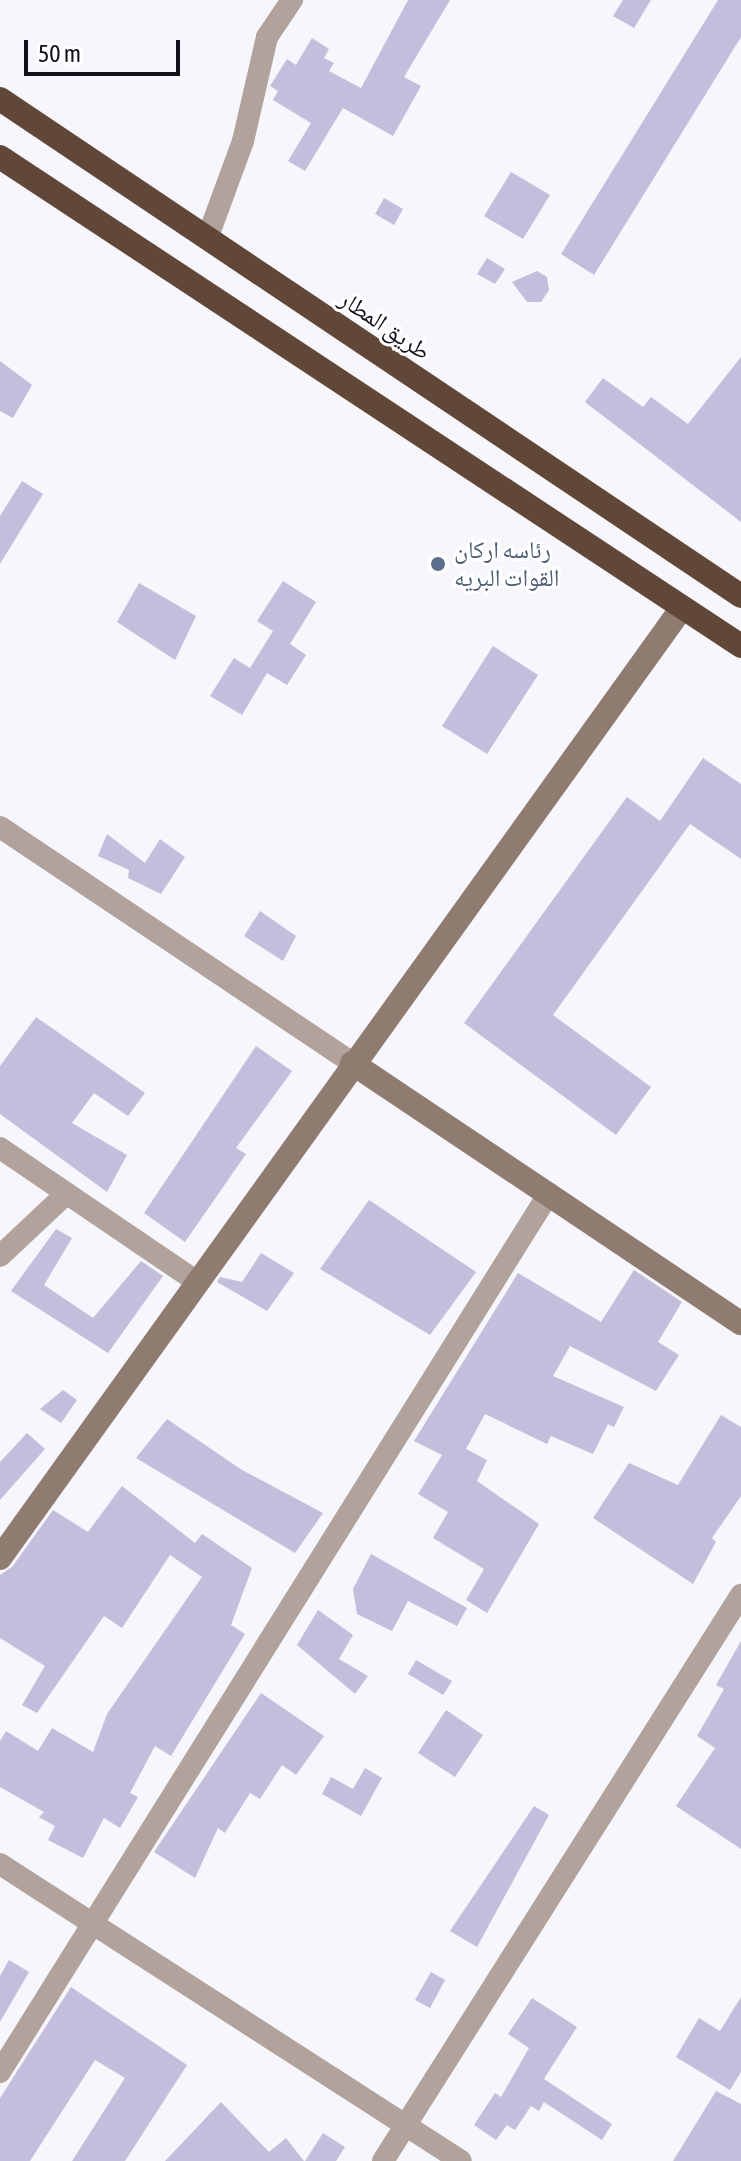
<!DOCTYPE html>
<meta charset="utf-8">
<style>
body{margin:0}
#map{position:relative;width:741px;height:2161px;overflow:hidden;background:#f7f6fd;font-family:"Asap Condensed","Noto Naskh Arabic",sans-serif}
div>[style]{position:absolute}
.building>*{inset:0;background:#c4bddc}
.street>*{height:22px;margin:-11px;padding:0 11px;transform-origin:11px;border-radius:11px;background:#b1a39c}
.secondary>*{height:24px;margin:-12px;padding:0 12px;transform-origin:12px;border-radius:12px;background:#8f7b70}
.highway>*{height:24px;margin:-12px;padding:0 12px;transform-origin:12px;border-radius:12px;background:#614737}
.dots>*{width:22px;height:22px;translate:-50% -50%;box-sizing:border-box;border:4px solid #fff;border-radius:50%}
span{translate:-50% -50%;white-space:nowrap;text-align:center;line-height:1.15;-webkit-text-stroke:6px #fff;paint-order:stroke}
.street-label{font-size:24px;color:#12101a}
.service-label{font-size:24px;color:#4e5e75}
.left{translate:0 -50%;text-align:left}
.scale{position:absolute;left:24px;top:40px;width:156px;height:36px;box-sizing:border-box;border:4px solid #12101a;border-top:0;padding-left:10px;font-size:24px;line-height:28px;white-space:nowrap;color:#12101a;-webkit-text-stroke:6px #fff;paint-order:stroke}
</style>
<div id="map">
<div class="building">
<div style="clip-path:polygon(408px 0,450px 0,404px 77px,421px 86px,393px 136px,343px 108px,305px 171px,288px 161px,311px 123px,273px 100px,278px 91px,270px 86px,287px 59px,296px 65px,312px 38px,329px 49px,324px 58px,334px 63px,329px 71px,361px 88px)"></div>
<div style="clip-path:polygon(623px 0,651px 0,634px 28px,613px 16px)"></div>
<div style="clip-path:polygon(718px 0,741px 0,741px 37px,594px 275px,561px 254px)"></div>
<div style="clip-path:polygon(511px 172px,550px 195px,523px 239px,484px 216px)"></div>
<div style="clip-path:polygon(384px 198px,403px 209px,394px 225px,375px 214px)"></div>
<div style="clip-path:polygon(487px 258px,505px 269px,495px 284px,477px 274px)"></div>
<div style="clip-path:polygon(537px 271px,547px 277px,549px 290px,541px 302px,527px 302px,512px 282px)"></div>
<div style="clip-path:polygon(741px 357px,741px 522px,585px 402px,603px 378px,643px 407px,651px 397px,688px 424px)"></div>
<div style="clip-path:polygon(0 361px,32px 385px,13px 418px,0 411px)"></div>
<div style="clip-path:polygon(22px 481px,43px 494px,0 564px,0 516px)"></div>
<div style="clip-path:polygon(283px 581px,316px 602px,290px 644px,306px 655px,287px 685px,267px 673px,242px 715px,210px 696px,234px 658px,250px 668px,273px 631px,257px 621px)"></div>
<div style="clip-path:polygon(139px 583px,196px 616px,175px 660px,117px 622px)"></div>
<div style="clip-path:polygon(493px 646px,538px 675px,487px 754px,442px 726px)"></div>
<div style="clip-path:polygon(703px 758px,741px 784px,741px 859px,690px 824px,553px 1015px,651px 1087px,616px 1135px,464px 1023px,627px 797px,660px 821px)"></div>
<div style="clip-path:polygon(107px 834px,145px 863px,160px 839px,185px 857px,161px 894px,128px 878px,129px 870px,98px 856px)"></div>
<div style="clip-path:polygon(260px 911px,296px 936px,283px 961px,244px 936px)"></div>
<div style="clip-path:polygon(36px 1017px,145px 1093px,128px 1116px,94px 1093px,72px 1123px,127px 1155px,107px 1192px,0 1114px,0 1066px)"></div>
<div style="clip-path:polygon(256px 1046px,292px 1071px,236px 1148px,246px 1154px,185px 1242px,144px 1213px)"></div>
<div style="clip-path:polygon(369px 1200px,476px 1272px,430px 1335px,320px 1269px)"></div>
<div style="clip-path:polygon(56px 1229px,72px 1238px,44px 1285px,93px 1318px,141px 1261px,163px 1276px,108px 1353px,11px 1291px)"></div>
<div style="clip-path:polygon(261px 1253px,294px 1273px,267px 1311px,217px 1282px,220px 1277px,242px 1282px)"></div>
<div style="clip-path:polygon(634px 1270px,682px 1302px,658px 1342px,679px 1355px,656px 1391px,570px 1346px,553px 1376px,624px 1407px,614px 1427px,608px 1424px,593px 1454px,551px 1436px,547px 1444px,485px 1414px,466px 1449px,487px 1460px,477px 1481px,539px 1524px,487px 1613px,466px 1600px,484px 1569px,433px 1538px,448px 1512px,418px 1494px,442px 1455px,414px 1441px,518px 1273px,601px 1322px)"></div>
<div style="clip-path:polygon(63px 1390px,77px 1400px,61px 1423px,40px 1409px)"></div>
<div style="clip-path:polygon(721px 1415px,741px 1427px,741px 1496px,712px 1538px,716px 1542px,693px 1584px,593px 1518px,629px 1463px,678px 1485px)"></div>
<div style="clip-path:polygon(167px 1419px,242px 1470px,323px 1513px,295px 1553px,136px 1458px)"></div>
<div style="clip-path:polygon(27px 1433px,45px 1449px,0 1500px,0 1462px)"></div>
<div style="clip-path:polygon(122px 1486px,195px 1543px,202px 1534px,252px 1568px,231px 1625px,245px 1634px,171px 1756px,155px 1746px,130px 1793px,138px 1797px,120px 1828px,104px 1818px,83px 1858px,48px 1840px,55px 1826px,39px 1817px,44px 1812px,0 1787px,0 1741px,6px 1731px,38px 1751px,52px 1728px,93px 1752px,107px 1714px,202px 1577px,170px 1555px,122px 1628px,104px 1616px,37px 1713px,22px 1705px,45px 1666px,0 1638px,0 1575px,12px 1567px,53px 1510px,88px 1532px)"></div>
<div style="clip-path:polygon(371px 1554px,467px 1608px,457px 1626px,408px 1601px,392px 1631px,357px 1614px,353px 1589px)"></div>
<div style="clip-path:polygon(318px 1610px,353px 1635px,339px 1659px,368px 1676px,355px 1694px,297px 1645px)"></div>
<div style="clip-path:polygon(741px 1641px,741px 1849px,676px 1806px,715px 1748px,697px 1736px,724px 1689px,716px 1685px)"></div>
<div style="clip-path:polygon(416px 1660px,452px 1681px,443px 1695px,408px 1674px)"></div>
<div style="clip-path:polygon(261px 1693px,324px 1736px,296px 1775px,282px 1765px,260px 1799px,250px 1793px,225px 1833px,218px 1828px,195px 1878px,154px 1852px)"></div>
<div style="clip-path:polygon(446px 1710px,483px 1735px,455px 1777px,418px 1753px)"></div>
<div style="clip-path:polygon(365px 1768px,382px 1778px,361px 1816px,322px 1794px,331px 1777px,353px 1789px)"></div>
<div style="clip-path:polygon(534px 1806px,549px 1815px,477px 1947px,450px 1931px)"></div>
<div style="clip-path:polygon(9px 1960px,29px 1972px,0 2022px,0 1976px)"></div>
<div style="clip-path:polygon(431px 1972px,445px 1980px,430px 2008px,415px 2000px)"></div>
<div style="clip-path:polygon(71px 1987px,187px 2065px,125px 2161px,72px 2161px,125px 2078px,95px 2060px,30px 2161px,0 2161px,0 2098px)"></div>
<div style="clip-path:polygon(741px 1997px,741px 2072px,730px 2090px,676px 2057px,699px 2018px,720px 2031px)"></div>
<div style="clip-path:polygon(532px 1998px,577px 2027px,544px 2079px,612px 2124px,602px 2140px,544px 2102px,539px 2111px,531px 2106px,515px 2130px,507px 2125px,496px 2140px,474px 2125px,495px 2093px,501px 2097px,529px 2048px,508px 2034px)"></div>
<div style="clip-path:polygon(716px 2091px,741px 2104px,741px 2161px,673px 2161px)"></div>
<div style="clip-path:polygon(221px 2102px,269px 2152px,286px 2138px,304px 2161px,165px 2161px)"></div>
<div style="clip-path:polygon(323px 2133px,345px 2147px,336px 2161px,305px 2161px)"></div>
</div>
<div class="street">
<div style="left:207px;top:239px;width:104px;rotate:-69.8deg"></div>
<div style="left:243px;top:141px;width:107px;rotate:-77deg"></div>
<div style="left:267px;top:37px;width:45px;rotate:-56deg"></div>
<div style="left:0;top:827px;width:424px;rotate:33.8deg"></div>
<div style="left:0;top:1148px;width:238px;rotate:34.2deg"></div>
<div style="left:0;top:1256px;width:91px;rotate:-43.2deg"></div>
<div style="left:0;top:1864px;width:548px;rotate:32.79deg"></div>
<div style="left:0;top:2072px;width:1036px;rotate:-58.01deg"></div>
<div style="left:383px;top:2161px;width:670px;rotate:-57.69deg"></div>
</div>
<div class="secondary">
<div style="left:352px;top:1063px;width:468px;rotate:33.8deg"></div>
<div style="left:0;top:1558px;width:1169px;rotate:-54.33deg"></div>
</div>
<div class="highway">
<div style="left:0;top:99px;width:892px;rotate:33.85deg"></div>
<div style="left:0;top:157px;width:888px;rotate:33.42deg"></div>
</div>
<div class="dots">
<div style="left:438px;top:564px;background:#5c6f8a"></div>
</div>
<div class="street-label">
<span style="left:385px;top:325px;rotate:34deg">طريق المطار</span>
</div>
<div class="service-label">
<span class="left" style="left:454px;top:564px">رئاسه اركان<br>القوات البريه</span>
</div>
<div class="scale">50 m</div>
</div>
